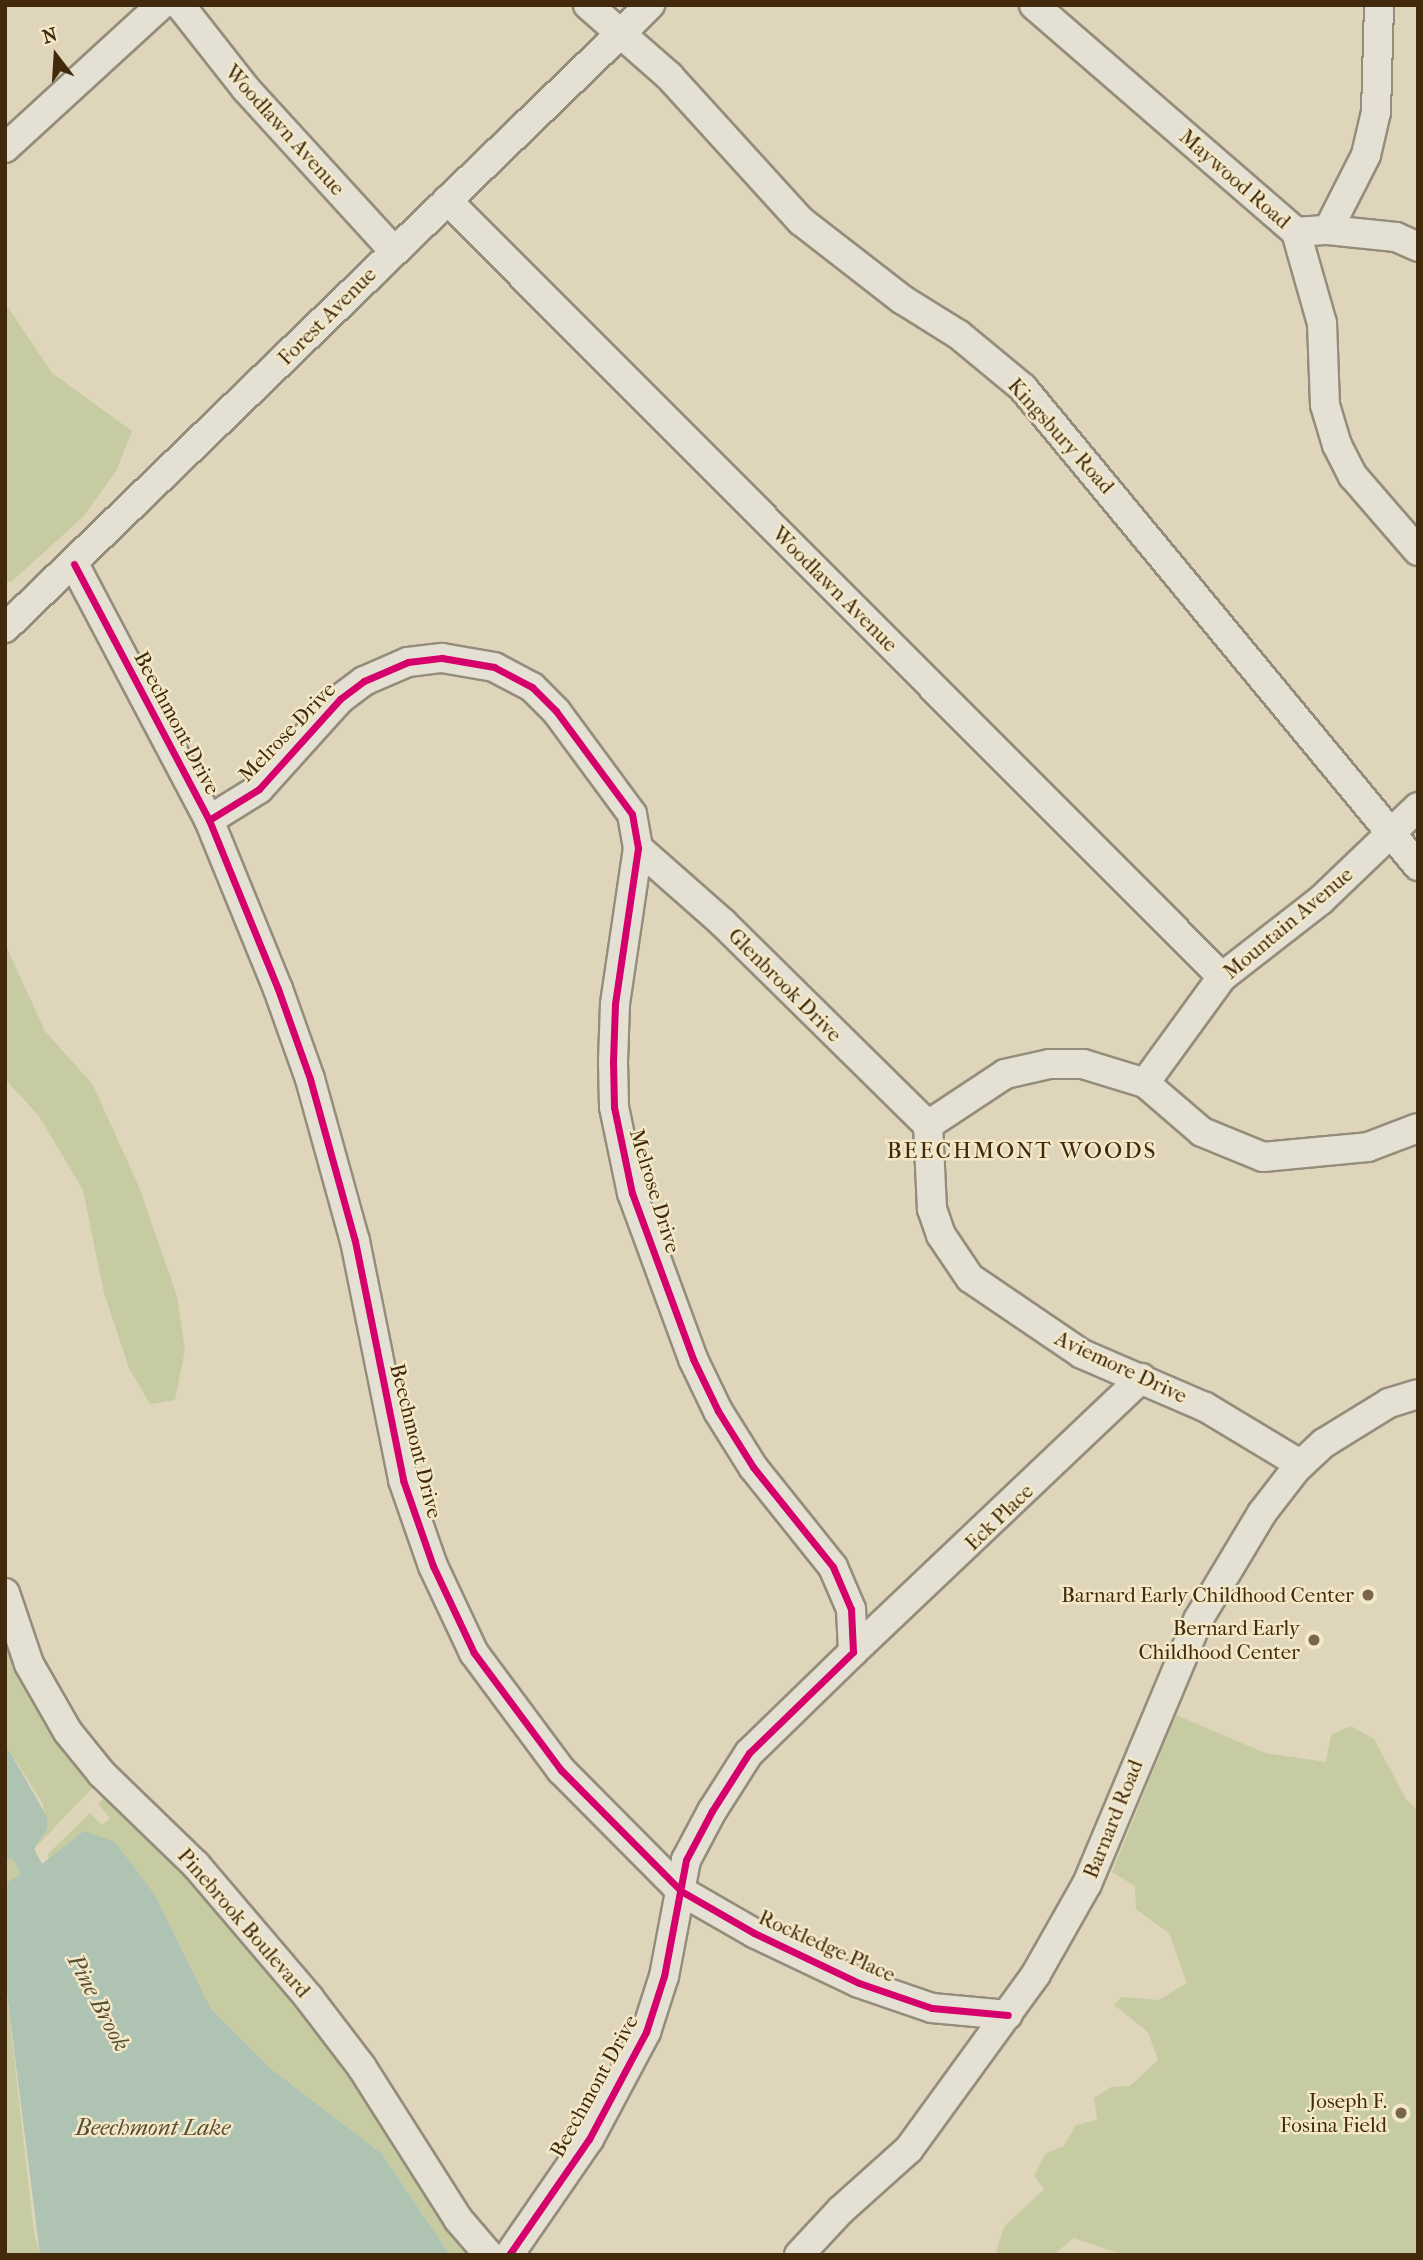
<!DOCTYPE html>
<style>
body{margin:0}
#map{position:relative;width:1423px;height:2260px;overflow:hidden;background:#ded5bb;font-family:"IM FELL French Canon",serif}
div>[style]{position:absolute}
.green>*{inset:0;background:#c6cba2}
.water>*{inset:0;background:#aec3b2}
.roads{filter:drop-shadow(2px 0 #958d7b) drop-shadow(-2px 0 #958d7b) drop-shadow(0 2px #958d7b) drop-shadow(0 -2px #958d7b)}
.minor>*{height:28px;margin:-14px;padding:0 14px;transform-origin:14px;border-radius:14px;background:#e4e0d3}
.cycleway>*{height:7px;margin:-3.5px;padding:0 3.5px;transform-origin:3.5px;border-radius:3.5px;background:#d6006c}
.dots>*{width:19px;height:19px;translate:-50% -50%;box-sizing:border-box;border:4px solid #f3e9c9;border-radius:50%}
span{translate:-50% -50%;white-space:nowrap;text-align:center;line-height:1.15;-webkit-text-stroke:5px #f3e9c9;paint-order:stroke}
.street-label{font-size:21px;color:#42290c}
.poi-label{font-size:21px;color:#42290c}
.right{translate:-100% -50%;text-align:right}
.neighbourhood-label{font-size:23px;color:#42290c;letter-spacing:2px}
.water-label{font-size:23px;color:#584e34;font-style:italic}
.frame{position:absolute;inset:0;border:7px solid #42290c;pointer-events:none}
.north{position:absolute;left:21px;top:21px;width:70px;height:70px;-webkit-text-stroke:5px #f3e9c9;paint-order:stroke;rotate:343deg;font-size:19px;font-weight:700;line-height:28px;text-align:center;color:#42290c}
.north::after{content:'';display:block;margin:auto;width:24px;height:32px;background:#42290c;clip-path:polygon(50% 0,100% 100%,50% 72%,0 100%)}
</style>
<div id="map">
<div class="green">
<div style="clip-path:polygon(5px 303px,52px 373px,132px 431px,116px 471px,83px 517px,11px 582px,5px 582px)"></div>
<div style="clip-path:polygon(5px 944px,45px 1031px,93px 1085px,139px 1187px,177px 1296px,185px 1350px,175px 1400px,150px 1404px,129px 1368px,104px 1293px,83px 1190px,39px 1116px,5px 1079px)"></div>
<div style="clip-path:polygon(5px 1646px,99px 1781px,34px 1849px,47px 1829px,43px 1804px,5px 1743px)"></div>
<div style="clip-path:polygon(1176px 1715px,1265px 1753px,1326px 1762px,1331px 1735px,1351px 1726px,1374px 1739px,1406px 1799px,1418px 1811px,1418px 2255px,1123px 2255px,1074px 2238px,1053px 2255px,1001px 2255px,996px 2251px,1004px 2227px,1044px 2189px,1034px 2176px,1046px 2153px,1064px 2146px,1076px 2125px,1097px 2120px,1094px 2098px,1111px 2087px,1130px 2086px,1158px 2060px,1148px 2032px,1114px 2005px,1122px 1997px,1159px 2000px,1187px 1983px,1169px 1933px,1136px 1909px,1135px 1886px,1112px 1872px)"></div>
<div style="clip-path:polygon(108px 1794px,172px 1851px,298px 1996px,467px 2255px,450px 2255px,382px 2154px,270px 2068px,211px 2009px,155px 1895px,84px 1831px,49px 1862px,48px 1854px,90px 1813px,102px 1825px,110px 1818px,98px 1804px)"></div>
<div style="clip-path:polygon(13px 1859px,20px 1875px,5px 1884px,5px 1860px)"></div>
<div style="clip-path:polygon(5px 1978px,34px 2233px,40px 2255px,9px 2255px,5px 2244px)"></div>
</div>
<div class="water">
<div style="clip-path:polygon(5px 1743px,47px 1817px,47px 1829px,34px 1849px,42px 1864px,84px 1831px,115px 1842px,155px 1895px,211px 2009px,270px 2068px,382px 2154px,450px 2255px,40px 2255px,5px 1978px,5px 1884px,20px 1874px,13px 1859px,5px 1860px)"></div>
</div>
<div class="roads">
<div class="minor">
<div style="left:180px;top:5px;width:107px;rotate:51.8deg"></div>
<div style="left:246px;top:89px;width:219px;rotate:47.6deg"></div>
<div style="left:588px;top:5px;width:108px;rotate:41.2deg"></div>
<div style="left:669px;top:76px;width:196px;rotate:47.7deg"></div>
<div style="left:801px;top:221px;width:129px;rotate:37.8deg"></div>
<div style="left:903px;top:300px;width:66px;rotate:32deg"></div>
<div style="left:959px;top:335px;width:83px;rotate:39.6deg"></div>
<div style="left:1023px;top:388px;width:620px;rotate:50.43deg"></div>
<div style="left:1034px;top:5px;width:347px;rotate:40.9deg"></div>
<div style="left:1296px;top:232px;width:95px;rotate:74.1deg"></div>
<div style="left:1322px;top:323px;width:82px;rotate:87.9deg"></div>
<div style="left:1325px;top:405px;width:42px;rotate:73.3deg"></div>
<div style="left:1337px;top:445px;width:35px;rotate:63deg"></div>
<div style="left:1353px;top:476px;width:99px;rotate:49.1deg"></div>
<div style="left:5px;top:148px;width:212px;rotate:-42.5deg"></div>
<div style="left:447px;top:200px;width:1097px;rotate:45.07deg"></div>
<div style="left:1328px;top:230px;width:68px;rotate:5.9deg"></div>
<div style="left:1396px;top:237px;width:24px;rotate:24deg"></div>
<div style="left:1296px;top:232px;width:32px;rotate:-4deg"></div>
<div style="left:1328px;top:230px;width:84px;rotate:-63.1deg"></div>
<div style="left:1366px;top:155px;width:44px;rotate:-76.9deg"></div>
<div style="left:1376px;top:112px;width:107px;rotate:-88.4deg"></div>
<div style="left:74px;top:564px;width:289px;rotate:62.2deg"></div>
<div style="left:209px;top:820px;width:183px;rotate:67.8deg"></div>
<div style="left:278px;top:989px;width:96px;rotate:70.4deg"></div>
<div style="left:310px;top:1079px;width:168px;rotate:74.5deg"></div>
<div style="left:355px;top:1241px;width:244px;rotate:78.6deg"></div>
<div style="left:403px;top:1480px;width:91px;rotate:70.8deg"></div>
<div style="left:433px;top:1566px;width:96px;rotate:64.8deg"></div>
<div style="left:474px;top:1653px;width:146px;rotate:53.4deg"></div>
<div style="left:561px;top:1770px;width:170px;rotate:45.2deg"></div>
<div style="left:681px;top:1891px;width:84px;rotate:29.9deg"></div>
<div style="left:754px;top:1933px;width:116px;rotate:25.5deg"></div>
<div style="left:859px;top:1983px;width:77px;rotate:18.9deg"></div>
<div style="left:932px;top:2008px;width:76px;rotate:5.3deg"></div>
<div style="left:5px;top:628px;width:897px;rotate:-44.01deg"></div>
<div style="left:209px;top:820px;width:59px;rotate:-31.8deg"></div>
<div style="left:259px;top:789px;width:121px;rotate:-48deg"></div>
<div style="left:340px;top:699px;width:30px;rotate:-37deg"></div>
<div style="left:364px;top:681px;width:48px;rotate:-23.4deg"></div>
<div style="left:408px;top:662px;width:34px;rotate:-7deg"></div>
<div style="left:442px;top:658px;width:53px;rotate:9.8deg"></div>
<div style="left:494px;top:667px;width:43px;rotate:27.8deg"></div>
<div style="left:532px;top:687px;width:34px;rotate:45deg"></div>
<div style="left:556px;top:711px;width:128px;rotate:53.6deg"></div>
<div style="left:632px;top:814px;width:35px;rotate:80deg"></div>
<div style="left:638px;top:848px;width:158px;rotate:98.4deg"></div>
<div style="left:615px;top:1004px;width:58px;rotate:92deg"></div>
<div style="left:613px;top:1062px;width:45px;rotate:88.7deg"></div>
<div style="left:614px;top:1107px;width:88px;rotate:78.2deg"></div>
<div style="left:632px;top:1193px;width:177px;rotate:69.8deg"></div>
<div style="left:693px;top:1359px;width:58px;rotate:64.3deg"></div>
<div style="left:718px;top:1411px;width:66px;rotate:58deg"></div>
<div style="left:753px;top:1467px;width:128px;rotate:51.3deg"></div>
<div style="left:833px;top:1567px;width:46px;rotate:66.8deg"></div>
<div style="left:851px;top:1609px;width:43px;rotate:87.3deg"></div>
<div style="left:853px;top:1652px;width:145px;rotate:135.8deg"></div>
<div style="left:749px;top:1753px;width:69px;rotate:122.5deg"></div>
<div style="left:712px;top:1811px;width:55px;rotate:118deg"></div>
<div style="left:686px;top:1860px;width:118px;rotate:100.7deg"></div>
<div style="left:664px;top:1976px;width:59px;rotate:107.8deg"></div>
<div style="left:646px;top:2032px;width:121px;rotate:118deg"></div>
<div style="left:589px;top:2139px;width:141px;rotate:124.6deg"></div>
<div style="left:638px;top:848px;width:113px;rotate:41.4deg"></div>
<div style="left:723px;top:923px;width:288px;rotate:44.6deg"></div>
<div style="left:1145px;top:1083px;width:131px;rotate:-54deg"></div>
<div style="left:1222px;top:977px;width:125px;rotate:-37.9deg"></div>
<div style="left:1321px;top:900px;width:134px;rotate:-43.8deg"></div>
<div style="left:1300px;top:1464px;width:111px;rotate:-149deg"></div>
<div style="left:1205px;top:1407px;width:134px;rotate:-156.7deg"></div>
<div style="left:1082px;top:1354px;width:135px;rotate:-145.8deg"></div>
<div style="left:970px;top:1278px;width:52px;rotate:-124deg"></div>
<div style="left:941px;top:1235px;width:28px;rotate:-109deg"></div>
<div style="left:932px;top:1209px;width:84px;rotate:-92.7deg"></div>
<div style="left:928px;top:1125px;width:92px;rotate:-33.5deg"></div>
<div style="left:1005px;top:1074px;width:45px;rotate:-12.8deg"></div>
<div style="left:1049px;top:1064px;width:34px"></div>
<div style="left:1083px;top:1064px;width:65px;rotate:17deg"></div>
<div style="left:1145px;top:1083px;width:75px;rotate:40.7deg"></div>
<div style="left:1202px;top:1132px;width:66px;rotate:22.3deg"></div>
<div style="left:1263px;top:1157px;width:105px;rotate:-5.4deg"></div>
<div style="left:1368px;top:1147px;width:53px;rotate:-20.8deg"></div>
<div style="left:5px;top:1593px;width:75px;rotate:71.3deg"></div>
<div style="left:29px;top:1664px;width:78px;rotate:60.2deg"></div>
<div style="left:68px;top:1732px;width:54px;rotate:51deg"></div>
<div style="left:102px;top:1774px;width:131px;rotate:44.1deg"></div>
<div style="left:196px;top:1865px;width:175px;rotate:49.6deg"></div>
<div style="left:309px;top:1998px;width:86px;rotate:52.6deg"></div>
<div style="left:361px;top:2066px;width:181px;rotate:57.6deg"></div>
<div style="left:458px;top:2219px;width:48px;rotate:49.3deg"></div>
<div style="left:853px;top:1652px;width:398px;rotate:-43.5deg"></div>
<div style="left:799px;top:2255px;width:62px;rotate:-47deg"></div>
<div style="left:841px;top:2210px;width:91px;rotate:-41.9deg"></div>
<div style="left:909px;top:2149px;width:216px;rotate:-54deg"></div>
<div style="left:1036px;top:1974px;width:103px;rotate:-60.5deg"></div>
<div style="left:1087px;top:1884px;width:286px;rotate:-67.2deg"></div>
<div style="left:1198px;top:1620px;width:125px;rotate:-59.1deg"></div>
<div style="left:1262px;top:1513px;width:56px;rotate:-52.3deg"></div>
<div style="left:1296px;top:1469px;width:38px;rotate:-43deg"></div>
<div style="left:1324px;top:1443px;width:76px;rotate:-31.6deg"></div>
<div style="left:1389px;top:1403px;width:30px;rotate:-17deg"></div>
</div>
</div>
<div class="cycleway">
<div style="left:74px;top:564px;width:289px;rotate:62.2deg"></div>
<div style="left:209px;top:820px;width:183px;rotate:67.8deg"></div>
<div style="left:278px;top:989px;width:96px;rotate:70.4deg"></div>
<div style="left:310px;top:1079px;width:168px;rotate:74.5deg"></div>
<div style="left:355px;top:1241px;width:244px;rotate:78.6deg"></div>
<div style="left:403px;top:1480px;width:91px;rotate:70.8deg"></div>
<div style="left:433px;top:1566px;width:96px;rotate:64.8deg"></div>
<div style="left:474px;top:1653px;width:146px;rotate:53.4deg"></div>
<div style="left:561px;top:1770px;width:170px;rotate:45.2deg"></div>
<div style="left:681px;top:1891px;width:84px;rotate:29.9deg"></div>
<div style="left:754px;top:1933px;width:116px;rotate:25.5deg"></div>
<div style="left:859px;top:1983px;width:77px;rotate:18.9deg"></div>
<div style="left:932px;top:2008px;width:76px;rotate:5.3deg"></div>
<div style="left:209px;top:820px;width:59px;rotate:-31.8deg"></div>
<div style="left:259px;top:789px;width:121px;rotate:-48deg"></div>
<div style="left:340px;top:699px;width:30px;rotate:-37deg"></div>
<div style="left:364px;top:681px;width:48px;rotate:-23.4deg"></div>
<div style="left:408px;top:662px;width:34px;rotate:-7deg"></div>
<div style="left:442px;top:658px;width:53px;rotate:9.8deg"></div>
<div style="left:494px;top:667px;width:43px;rotate:27.8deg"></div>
<div style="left:532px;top:687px;width:34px;rotate:45deg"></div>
<div style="left:556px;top:711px;width:128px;rotate:53.6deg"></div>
<div style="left:632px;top:814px;width:35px;rotate:80deg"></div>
<div style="left:638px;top:848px;width:158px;rotate:98.4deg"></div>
<div style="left:615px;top:1004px;width:58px;rotate:92deg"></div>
<div style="left:613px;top:1062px;width:45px;rotate:88.7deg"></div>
<div style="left:614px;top:1107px;width:88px;rotate:78.2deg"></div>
<div style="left:632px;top:1193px;width:177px;rotate:69.8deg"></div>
<div style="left:693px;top:1359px;width:58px;rotate:64.3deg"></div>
<div style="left:718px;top:1411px;width:66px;rotate:58deg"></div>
<div style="left:753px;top:1467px;width:128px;rotate:51.3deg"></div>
<div style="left:833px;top:1567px;width:46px;rotate:66.8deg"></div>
<div style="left:851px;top:1609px;width:43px;rotate:87.3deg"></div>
<div style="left:853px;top:1652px;width:145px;rotate:135.8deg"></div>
<div style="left:749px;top:1753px;width:69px;rotate:122.5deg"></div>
<div style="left:712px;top:1811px;width:55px;rotate:118deg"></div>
<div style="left:686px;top:1860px;width:118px;rotate:100.7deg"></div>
<div style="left:664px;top:1976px;width:59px;rotate:107.8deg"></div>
<div style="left:646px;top:2032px;width:121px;rotate:118deg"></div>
<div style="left:589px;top:2139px;width:141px;rotate:124.6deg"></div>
</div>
<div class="dots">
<div style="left:1368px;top:1595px;background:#796549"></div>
<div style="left:1314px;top:1640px;background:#796549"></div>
<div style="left:1401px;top:2113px;background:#796549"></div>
</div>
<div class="street-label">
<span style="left:285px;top:130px;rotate:48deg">Woodlawn Avenue</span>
<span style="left:1235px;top:179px;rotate:41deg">Maywood Road</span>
<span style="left:327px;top:316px;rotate:-45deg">Forest Avenue</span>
<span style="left:1061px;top:436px;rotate:48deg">Kingsbury Road</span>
<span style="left:835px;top:589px;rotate:45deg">Woodlawn Avenue</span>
<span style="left:177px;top:723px;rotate:62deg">Beechmont Drive</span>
<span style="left:287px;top:732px;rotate:-46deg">Melrose Drive</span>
<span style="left:1288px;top:923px;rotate:-40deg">Mountain Avenue</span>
<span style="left:785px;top:985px;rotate:45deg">Glenbrook Drive</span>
<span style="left:655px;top:1191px;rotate:73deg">Melrose Drive</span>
<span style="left:1121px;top:1367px;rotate:25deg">Aviemore Drive</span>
<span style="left:416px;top:1441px;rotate:76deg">Beechmont Drive</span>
<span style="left:999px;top:1517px;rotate:-44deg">Eck Place</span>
<span style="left:1113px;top:1819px;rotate:-68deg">Barnard Road</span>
<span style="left:244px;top:1923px;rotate:49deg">Pinebrook Boulevard</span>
<span style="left:827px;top:1946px;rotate:24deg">Rockledge Place</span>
<span style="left:594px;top:2086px;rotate:-61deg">Beechmont Drive</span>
</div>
<div class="poi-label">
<span class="right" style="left:1354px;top:1595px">Barnard Early Childhood Center</span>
<span class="right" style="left:1300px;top:1640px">Bernard Early<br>Childhood Center</span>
<span class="right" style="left:1387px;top:2113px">Joseph F.<br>Fosina Field</span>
</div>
<div class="neighbourhood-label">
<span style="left:1022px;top:1151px">BEECHMONT WOODS</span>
</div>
<div class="water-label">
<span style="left:98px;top:2003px;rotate:62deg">Pine Brook</span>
<span style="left:153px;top:2128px">Beechmont Lake</span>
</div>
<div class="frame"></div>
<div class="north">N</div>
</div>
